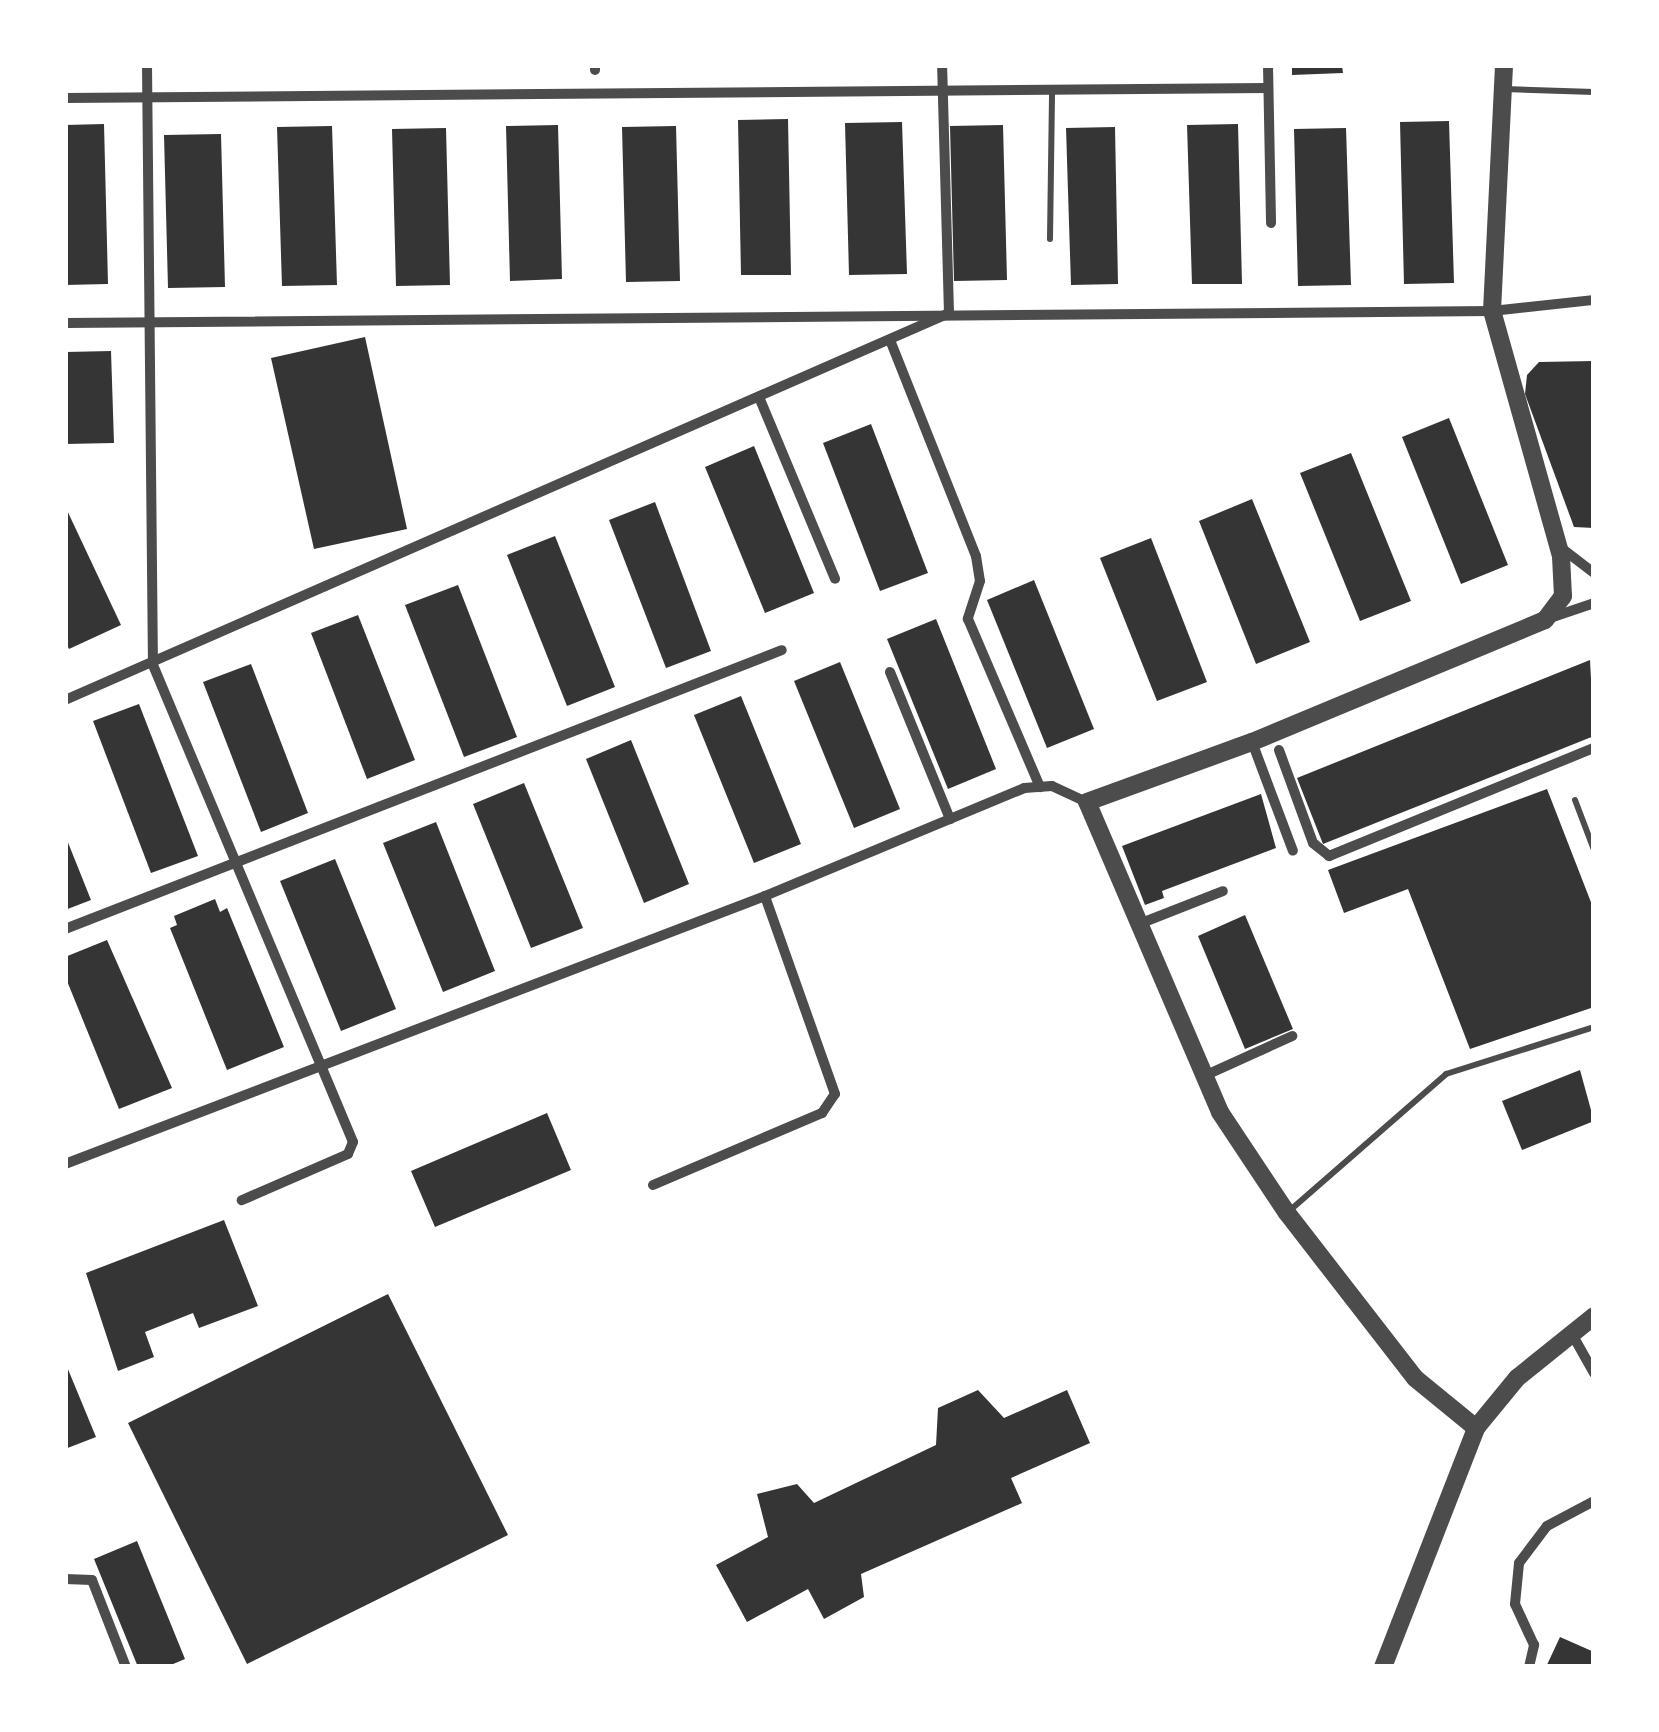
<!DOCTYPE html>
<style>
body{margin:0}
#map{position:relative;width:1659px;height:1732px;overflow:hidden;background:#fff;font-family:"PT Sans Narrow",sans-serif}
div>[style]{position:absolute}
.building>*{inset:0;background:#353535}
.service>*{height:6px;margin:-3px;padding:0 3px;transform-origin:3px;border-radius:3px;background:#4c4c4c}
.minor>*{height:10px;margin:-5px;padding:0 5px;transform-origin:5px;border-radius:5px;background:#4c4c4c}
.tertiary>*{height:18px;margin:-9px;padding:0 9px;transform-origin:9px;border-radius:9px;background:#4c4c4c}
span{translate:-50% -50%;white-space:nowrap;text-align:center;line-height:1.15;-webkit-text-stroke:9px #fff;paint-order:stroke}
.frame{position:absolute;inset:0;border:68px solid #fff;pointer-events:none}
</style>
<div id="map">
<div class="building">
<div style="clip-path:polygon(1292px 65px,1342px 65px,1343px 73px,1292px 75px)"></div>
<div style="clip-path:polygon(788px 119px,791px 275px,741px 275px,738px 120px)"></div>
<div style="clip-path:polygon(1449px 121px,1454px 283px,1404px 284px,1400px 122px)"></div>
<div style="clip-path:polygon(902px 122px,907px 274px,849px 275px,845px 123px)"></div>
<div style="clip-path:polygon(104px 124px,108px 284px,65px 285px,65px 125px)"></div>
<div style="clip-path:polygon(1238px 124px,1242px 284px,1192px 284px,1187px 125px)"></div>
<div style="clip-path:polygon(558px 125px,562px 279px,510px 281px,506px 126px)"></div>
<div style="clip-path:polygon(1003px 125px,1007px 280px,954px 281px,950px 126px)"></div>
<div style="clip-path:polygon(332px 126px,337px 285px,282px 286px,277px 127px)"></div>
<div style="clip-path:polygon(676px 126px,680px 281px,626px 282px,622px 127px)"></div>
<div style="clip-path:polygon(1115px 127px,1118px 284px,1071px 285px,1066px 128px)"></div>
<div style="clip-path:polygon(446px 128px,450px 285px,396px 286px,392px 129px)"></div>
<div style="clip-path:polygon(1346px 128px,1351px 285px,1298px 286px,1294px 129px)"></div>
<div style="clip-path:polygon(221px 134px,225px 287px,168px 288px,164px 135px)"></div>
<div style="clip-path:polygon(365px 337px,407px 529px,314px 549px,271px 358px)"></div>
<div style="clip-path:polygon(111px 351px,114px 443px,65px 444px,66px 352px)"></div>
<div style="clip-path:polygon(1594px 361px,1594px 528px,1574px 527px,1525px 394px,1527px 375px,1539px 362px)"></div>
<div style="clip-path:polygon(1449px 418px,1508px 565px,1461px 584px,1402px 437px)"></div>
<div style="clip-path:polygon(871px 424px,928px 573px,880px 591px,823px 443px)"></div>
<div style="clip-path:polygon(754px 446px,814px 593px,765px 613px,705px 467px)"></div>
<div style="clip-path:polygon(1351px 453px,1411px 601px,1360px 621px,1300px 473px)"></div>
<div style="clip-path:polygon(1252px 499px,1310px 642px,1256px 664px,1199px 521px)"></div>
<div style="clip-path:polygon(655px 502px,711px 651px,666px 668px,609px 520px)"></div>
<div style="clip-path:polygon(65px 506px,121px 625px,69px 649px,65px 641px)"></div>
<div style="clip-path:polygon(555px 536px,615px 687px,567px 706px,507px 555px)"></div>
<div style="clip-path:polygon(1151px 538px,1207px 682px,1157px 701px,1100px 558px)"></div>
<div style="clip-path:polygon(1034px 580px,1094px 729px,1047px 748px,987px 600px)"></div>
<div style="clip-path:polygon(458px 585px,517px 737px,464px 757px,405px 605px)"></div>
<div style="clip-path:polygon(358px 615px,415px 760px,367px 779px,311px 633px)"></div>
<div style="clip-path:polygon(936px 619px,996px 769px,948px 789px,887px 639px)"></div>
<div style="clip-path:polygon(1590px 660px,1594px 736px,1323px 844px,1297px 778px)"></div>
<div style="clip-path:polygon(840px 662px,900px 809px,854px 828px,794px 681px)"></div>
<div style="clip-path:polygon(251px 664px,308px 813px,261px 832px,203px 682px)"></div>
<div style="clip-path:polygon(741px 696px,801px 844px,754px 863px,694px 715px)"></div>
<div style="clip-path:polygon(139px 704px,198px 856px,151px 873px,93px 721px)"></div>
<div style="clip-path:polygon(631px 740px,689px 884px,644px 903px,586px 759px)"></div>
<div style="clip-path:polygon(524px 783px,583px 928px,531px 948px,473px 804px)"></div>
<div style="clip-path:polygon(1547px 789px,1594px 910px,1594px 1007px,1470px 1049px,1408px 889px,1344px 913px,1328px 870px)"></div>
<div style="clip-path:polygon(1261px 794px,1276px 848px,1162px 891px,1164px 898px,1145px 905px,1122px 846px)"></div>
<div style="clip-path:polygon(436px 822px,495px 971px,443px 992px,383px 843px)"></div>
<div style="clip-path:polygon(65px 835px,91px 900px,65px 910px)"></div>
<div style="clip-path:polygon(335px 859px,396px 1009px,341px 1031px,280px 881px)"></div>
<div style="clip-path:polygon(215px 899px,220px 912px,227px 908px,284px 1047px,227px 1070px,170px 928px,177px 925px,174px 916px)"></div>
<div style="clip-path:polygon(1245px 915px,1293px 1029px,1245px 1049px,1198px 936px)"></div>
<div style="clip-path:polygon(107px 940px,172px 1088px,119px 1109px,65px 976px,65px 957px)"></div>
<div style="clip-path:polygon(1580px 1070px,1594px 1121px,1522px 1150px,1502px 1101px)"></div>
<div style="clip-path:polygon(547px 1113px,571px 1170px,435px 1227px,411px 1171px)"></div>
<div style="clip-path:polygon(224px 1220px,258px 1306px,199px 1328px,193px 1313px,145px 1332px,154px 1357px,118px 1371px,86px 1273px)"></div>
<div style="clip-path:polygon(388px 1294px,508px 1535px,247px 1664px,128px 1423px)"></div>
<div style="clip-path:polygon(65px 1362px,96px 1437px,65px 1449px)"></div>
<div style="clip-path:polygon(978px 1390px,1004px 1418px,1067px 1390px,1090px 1443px,1011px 1478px,1022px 1503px,861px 1574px,864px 1597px,824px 1619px,808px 1589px,747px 1622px,716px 1565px,768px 1537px,757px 1494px,797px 1484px,814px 1503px,936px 1445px,938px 1408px)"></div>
<div style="clip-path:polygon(137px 1541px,185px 1659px,166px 1667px,138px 1667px,94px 1559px)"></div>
<div style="clip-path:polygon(1560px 1637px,1594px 1652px,1594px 1667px,1546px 1667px)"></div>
</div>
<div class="service">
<div style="left:1505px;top:89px;width:89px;rotate:1.9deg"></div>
<div style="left:1050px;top:239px;width:148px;rotate:-89.2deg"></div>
<div style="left:1575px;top:800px;width:53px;rotate:69.2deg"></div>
<div style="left:1288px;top:1212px;width:210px;rotate:-41.1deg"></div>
<div style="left:1446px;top:1074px;width:155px;rotate:-17.6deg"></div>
</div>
<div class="minor">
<div style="left:147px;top:65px;width:600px;rotate:89.43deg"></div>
<div style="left:153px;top:665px;width:517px;rotate:67.25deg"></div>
<div style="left:353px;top:1142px;width:13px;rotate:113deg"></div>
<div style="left:348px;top:1154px;width:116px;rotate:156.5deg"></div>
<div style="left:595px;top:65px;width:5px;rotate:90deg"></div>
<div style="left:1268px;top:65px;width:158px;rotate:88.9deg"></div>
<div style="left:65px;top:98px;width:1203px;rotate:-0.48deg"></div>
<div style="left:65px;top:323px;width:1427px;rotate:-0.48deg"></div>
<div style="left:1492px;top:311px;width:103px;rotate:-6.2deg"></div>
<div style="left:890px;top:340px;width:232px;rotate:68.3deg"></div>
<div style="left:976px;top:556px;width:25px;rotate:81deg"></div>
<div style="left:980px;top:581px;width:40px;rotate:108deg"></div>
<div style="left:968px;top:619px;width:183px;rotate:66.8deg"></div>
<div style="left:759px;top:397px;width:197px;rotate:67.3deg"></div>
<div style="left:1560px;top:547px;width:43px;rotate:37.4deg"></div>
<div style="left:1550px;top:618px;width:46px;rotate:-18.8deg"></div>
<div style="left:890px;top:672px;width:159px;rotate:67.8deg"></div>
<div style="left:65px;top:700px;width:965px;rotate:-23.64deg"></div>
<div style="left:949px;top:313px;width:248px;rotate:-91.6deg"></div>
<div style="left:1252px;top:742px;width:116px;rotate:69.4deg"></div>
<div style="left:1279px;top:750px;width:99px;rotate:69.9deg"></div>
<div style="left:1313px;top:843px;width:21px;rotate:39deg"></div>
<div style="left:1329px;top:856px;width:286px;rotate:-22.2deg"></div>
<div style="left:1139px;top:924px;width:90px;rotate:-21.4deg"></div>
<div style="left:65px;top:929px;width:769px;rotate:-21.26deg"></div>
<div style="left:1204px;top:1076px;width:97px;rotate:-24.4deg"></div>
<div style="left:65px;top:1164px;width:750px;rotate:-20.95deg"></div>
<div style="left:765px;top:896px;width:281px;rotate:-22.6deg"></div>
<div style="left:1024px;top:788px;width:28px;rotate:-4deg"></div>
<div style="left:1052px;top:786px;width:38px;rotate:25deg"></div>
<div style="left:653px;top:1185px;width:184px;rotate:-23.1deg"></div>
<div style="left:822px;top:1113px;width:23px;rotate:-56deg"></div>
<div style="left:835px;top:1094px;width:210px;rotate:-109.5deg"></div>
<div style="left:1572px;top:1334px;width:45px;rotate:60.6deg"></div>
<div style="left:65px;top:1579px;width:27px;rotate:2deg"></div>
<div style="left:92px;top:1580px;width:93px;rotate:68.7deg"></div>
<div style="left:1529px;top:1667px;width:23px;rotate:-77deg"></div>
<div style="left:1534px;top:1645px;width:45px;rotate:-114.9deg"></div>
<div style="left:1515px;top:1604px;width:41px;rotate:-84.4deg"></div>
<div style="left:1519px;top:1563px;width:46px;rotate:-52.9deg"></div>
<div style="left:1547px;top:1526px;width:53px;rotate:-28deg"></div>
</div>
<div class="tertiary">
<div style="left:1476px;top:1428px;width:79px;rotate:-140.7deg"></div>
<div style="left:1415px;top:1378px;width:209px;rotate:-127.8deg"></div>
<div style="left:1287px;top:1213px;width:121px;rotate:-123.6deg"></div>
<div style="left:1220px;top:1112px;width:337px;rotate:-113.2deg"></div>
<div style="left:1087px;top:802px;width:176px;rotate:-20deg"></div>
<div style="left:1252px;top:742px;width:317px;rotate:-22.6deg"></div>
<div style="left:1545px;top:620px;width:30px;rotate:-53deg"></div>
<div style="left:1563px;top:596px;width:40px;rotate:-92.9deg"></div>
<div style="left:1561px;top:556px;width:255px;rotate:-105.7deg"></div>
<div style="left:1492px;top:311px;width:246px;rotate:-87.2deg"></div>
<div style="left:1383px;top:1667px;width:256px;rotate:-68.7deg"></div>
<div style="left:1476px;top:1428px;width:65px;rotate:-50.6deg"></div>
<div style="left:1517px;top:1378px;width:99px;rotate:-38.8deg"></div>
</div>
<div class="frame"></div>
</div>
